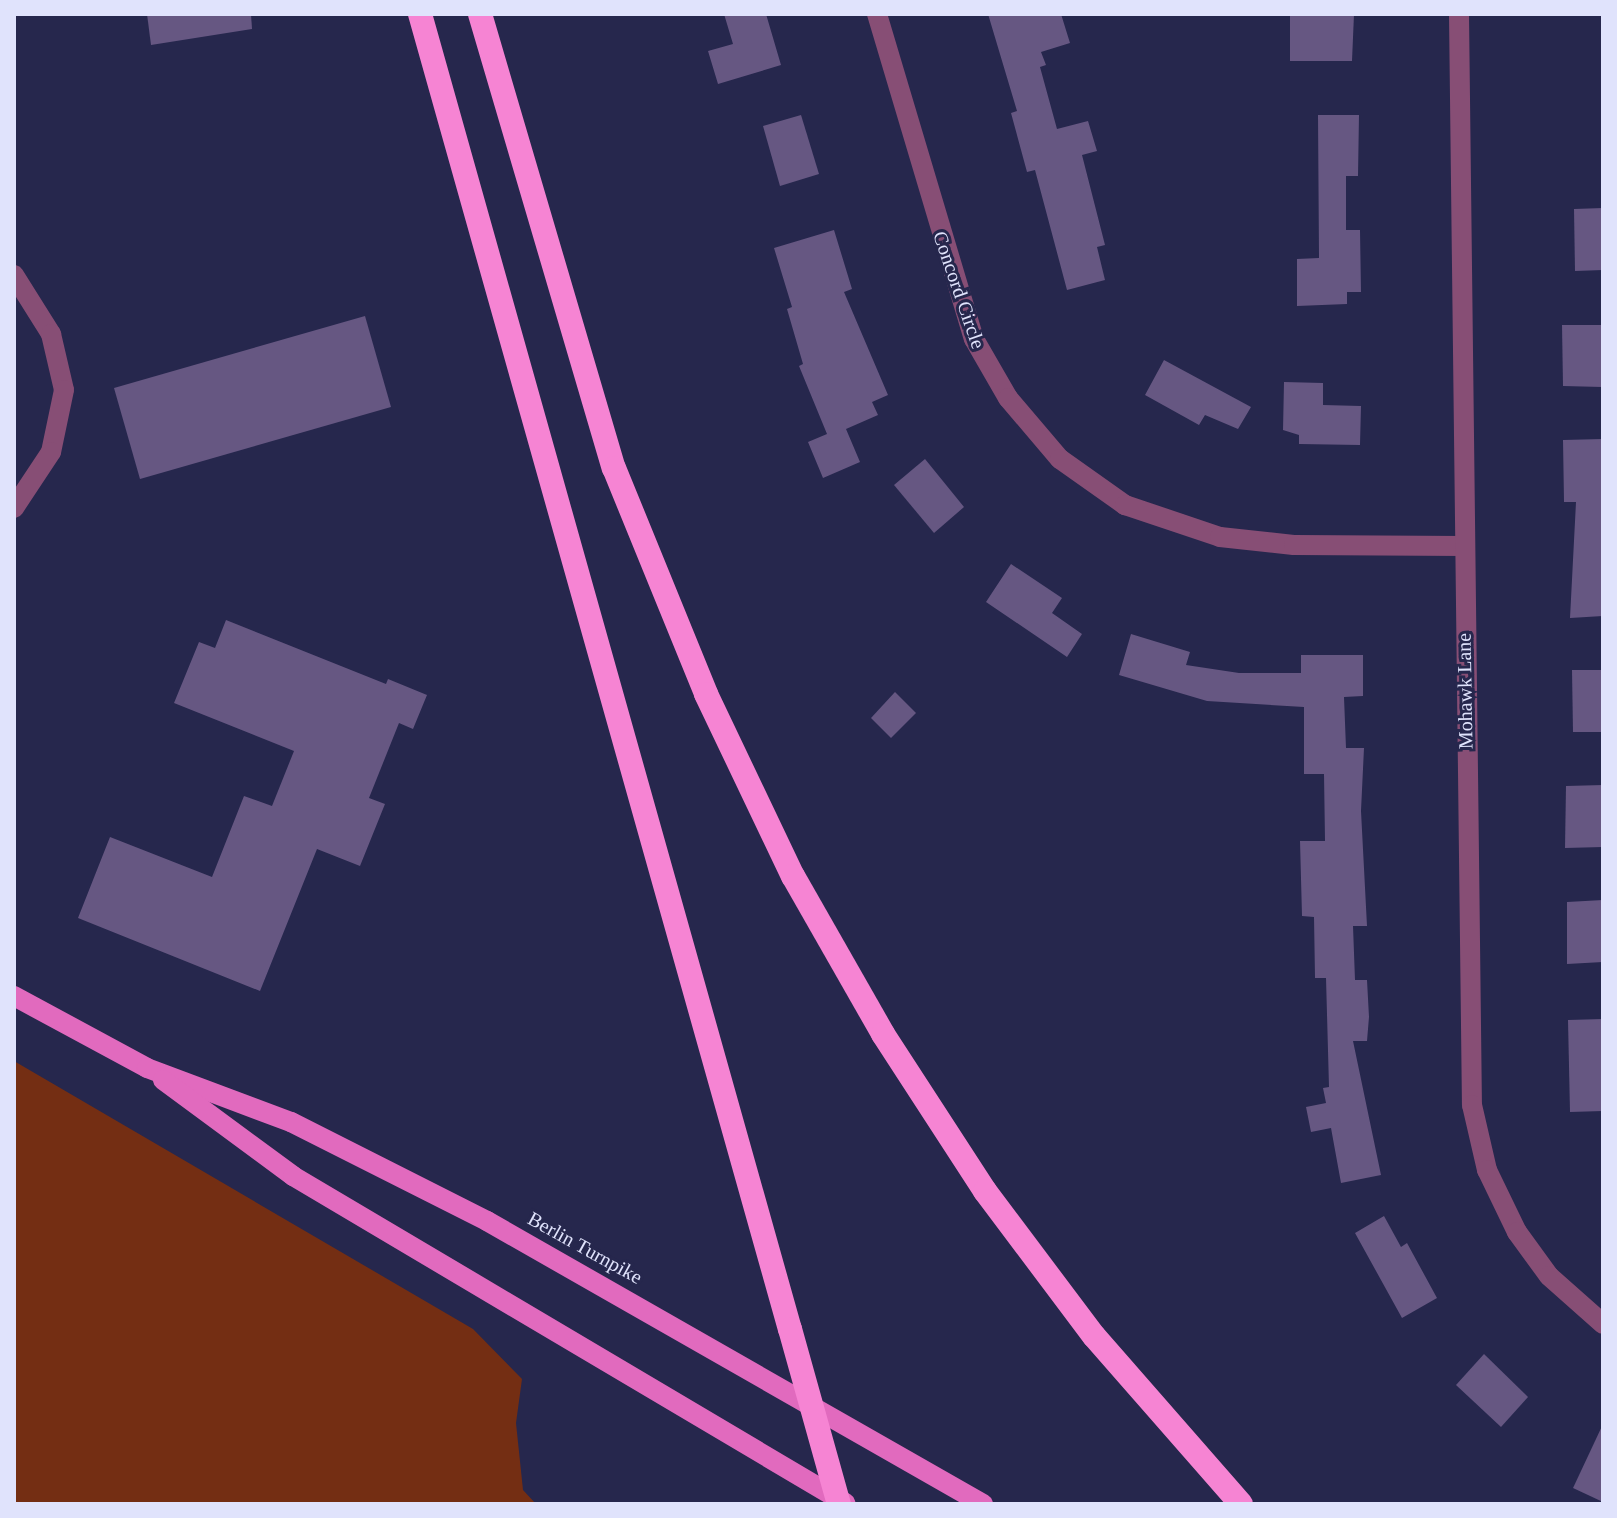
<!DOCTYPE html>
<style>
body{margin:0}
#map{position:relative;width:1617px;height:1518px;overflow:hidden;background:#26274d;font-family:"Times New Roman",serif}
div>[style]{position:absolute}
.green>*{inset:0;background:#742e13}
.building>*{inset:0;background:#665782}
.minor>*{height:20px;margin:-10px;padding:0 10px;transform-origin:10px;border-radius:10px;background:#874e75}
.major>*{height:20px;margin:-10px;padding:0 10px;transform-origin:10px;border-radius:10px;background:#e16abe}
.highway>*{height:24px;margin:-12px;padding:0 12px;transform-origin:12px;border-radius:12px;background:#f684d3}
.highway-bridge>*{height:24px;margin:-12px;padding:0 12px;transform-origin:12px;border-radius:12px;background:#f684d3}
span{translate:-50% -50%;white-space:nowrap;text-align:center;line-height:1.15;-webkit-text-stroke:6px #26274d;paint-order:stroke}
.street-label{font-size:20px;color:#e0e3fc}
.frame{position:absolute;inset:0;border:16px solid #e0e3fc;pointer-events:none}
</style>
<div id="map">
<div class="green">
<div style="clip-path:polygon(14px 1061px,473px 1329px,522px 1379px,516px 1423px,523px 1490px,536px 1504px,14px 1504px)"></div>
</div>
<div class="building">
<div style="clip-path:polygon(147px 14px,251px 14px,252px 29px,151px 45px)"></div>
<div style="clip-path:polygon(724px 14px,766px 14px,781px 65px,718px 84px,708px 51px,733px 44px)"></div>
<div style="clip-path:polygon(988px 14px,1061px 14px,1070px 43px,1041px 52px,1046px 65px,1040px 67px,1057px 129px,1088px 121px,1097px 151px,1082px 155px,1105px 245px,1097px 247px,1105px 280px,1067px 290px,1035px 170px,1027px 172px,1011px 113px,1017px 111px)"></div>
<div style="clip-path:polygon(1290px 14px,1354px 14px,1352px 61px,1290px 61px)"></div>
<div style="clip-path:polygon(801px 115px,819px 174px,780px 186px,763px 126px)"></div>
<div style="clip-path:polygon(1318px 115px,1359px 115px,1358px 176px,1346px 176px,1346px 230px,1360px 230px,1361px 292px,1347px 292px,1347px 304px,1297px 306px,1297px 259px,1319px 258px)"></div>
<div style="clip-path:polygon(1603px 208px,1603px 270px,1575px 271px,1574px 209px)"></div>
<div style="clip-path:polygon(834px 230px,852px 289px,844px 292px,888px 395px,872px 402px,878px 415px,846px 429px,860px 462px,823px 478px,808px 442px,827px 434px,799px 366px,803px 364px,787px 309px,792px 307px,774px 248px)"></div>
<div style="clip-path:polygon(365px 316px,391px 407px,140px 479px,114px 388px)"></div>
<div style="clip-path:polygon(1562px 325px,1602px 325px,1602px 387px,1563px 386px)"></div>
<div style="clip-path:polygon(1164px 360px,1251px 407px,1238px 429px,1205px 415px,1199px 425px,1145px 395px)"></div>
<div style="clip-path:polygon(1284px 382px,1323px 383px,1323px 405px,1361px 406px,1360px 445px,1299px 444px,1299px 435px,1283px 430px)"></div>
<div style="clip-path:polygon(1603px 439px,1603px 616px,1570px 618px,1576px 502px,1564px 502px,1563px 440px)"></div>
<div style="clip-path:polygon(925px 459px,964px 507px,934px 533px,894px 485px)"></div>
<div style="clip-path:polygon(1011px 564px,1062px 598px,1052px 613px,1082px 634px,1067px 657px,986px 602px)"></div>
<div style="clip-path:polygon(226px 620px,386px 684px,388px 679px,427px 695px,413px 729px,399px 723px,369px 798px,385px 804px,360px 866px,317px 849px,260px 991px,78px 918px,110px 837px,212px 877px,244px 796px,272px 806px,294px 751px,174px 703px,199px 642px,215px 648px)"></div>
<div style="clip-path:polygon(1131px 634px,1190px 652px,1186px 665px,1239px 673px,1301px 673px,1301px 655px,1363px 655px,1363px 696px,1344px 697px,1346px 748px,1364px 748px,1361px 811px,1367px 926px,1353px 926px,1355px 980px,1367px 980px,1369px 1017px,1367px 1041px,1353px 1041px,1381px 1175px,1341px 1183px,1331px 1128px,1311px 1132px,1306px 1107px,1326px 1103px,1323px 1088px,1329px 1087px,1326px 978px,1315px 978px,1314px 917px,1302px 916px,1300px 841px,1325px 841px,1324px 774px,1304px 774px,1304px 707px,1207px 701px,1119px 675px)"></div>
<div style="clip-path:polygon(1572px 670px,1603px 670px,1603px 732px,1573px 732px)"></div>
<div style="clip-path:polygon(895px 692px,916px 713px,891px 738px,871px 718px)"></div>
<div style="clip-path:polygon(1603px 785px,1603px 847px,1565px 848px,1566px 786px)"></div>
<div style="clip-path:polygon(1603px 900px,1603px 962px,1567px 964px,1567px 902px)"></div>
<div style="clip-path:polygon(1603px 1019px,1603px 1111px,1570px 1112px,1568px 1020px)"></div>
<div style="clip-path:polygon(1384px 1216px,1401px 1247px,1407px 1243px,1437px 1298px,1402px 1318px,1355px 1233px)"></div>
<div style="clip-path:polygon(1484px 1354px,1528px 1397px,1501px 1427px,1456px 1385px)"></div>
<div style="clip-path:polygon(1603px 1424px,1603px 1502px,1573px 1488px)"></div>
</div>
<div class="minor">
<div style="left:877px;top:14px;width:339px;rotate:73.4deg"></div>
<div style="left:974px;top:339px;width:68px;rotate:60deg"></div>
<div style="left:1008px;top:398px;width:80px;rotate:49.6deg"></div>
<div style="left:1060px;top:459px;width:80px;rotate:35.3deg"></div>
<div style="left:1125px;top:505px;width:100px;rotate:18.6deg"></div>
<div style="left:1220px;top:537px;width:74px;rotate:6.2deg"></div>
<div style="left:1294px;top:545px;width:170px;rotate:0.3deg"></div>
<div style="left:1459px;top:14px;width:1091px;rotate:89.32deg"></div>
<div style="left:1472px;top:1105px;width:67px;rotate:77deg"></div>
<div style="left:1487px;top:1170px;width:69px;rotate:64.2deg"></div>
<div style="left:1517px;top:1232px;width:54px;rotate:54deg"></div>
<div style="left:1549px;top:1276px;width:72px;rotate:41.6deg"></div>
<div style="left:14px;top:275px;width:70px;rotate:57.9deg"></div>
<div style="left:51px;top:334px;width:57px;rotate:76.9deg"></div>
<div style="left:64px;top:390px;width:63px;rotate:101.8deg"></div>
<div style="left:51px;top:452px;width:67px;rotate:123.5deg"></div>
</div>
<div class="major">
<div style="left:14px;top:996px;width:151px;rotate:28.4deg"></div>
<div style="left:147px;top:1068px;width:154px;rotate:20.6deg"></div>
<div style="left:291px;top:1122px;width:220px;rotate:26.8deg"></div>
<div style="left:487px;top:1221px;width:571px;rotate:29.71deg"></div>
<div style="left:163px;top:1080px;width:162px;rotate:36.4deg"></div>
<div style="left:293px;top:1176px;width:642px;rotate:30.64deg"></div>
</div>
<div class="highway">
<div style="left:420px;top:14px;width:1366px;rotate:74.29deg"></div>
<div style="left:480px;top:14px;width:473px;rotate:73.6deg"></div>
<div style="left:614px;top:468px;width:244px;rotate:67.8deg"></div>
<div style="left:706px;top:694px;width:202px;rotate:64.5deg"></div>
<div style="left:793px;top:876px;width:182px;rotate:60.3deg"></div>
<div style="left:883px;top:1034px;width:187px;rotate:57deg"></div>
<div style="left:985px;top:1191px;width:181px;rotate:53.1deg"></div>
<div style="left:1094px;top:1336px;width:223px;rotate:48.8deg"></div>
</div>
<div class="highway-bridge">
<div style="left:790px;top:1329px;width:182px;rotate:74.4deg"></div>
</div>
<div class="street-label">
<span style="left:959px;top:290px;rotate:71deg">Concord Circle</span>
<span style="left:1465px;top:691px;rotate:-91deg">Mohawk Lane</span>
<span style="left:585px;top:1248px;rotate:29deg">Berlin Turnpike</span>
</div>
<div class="frame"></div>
</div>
